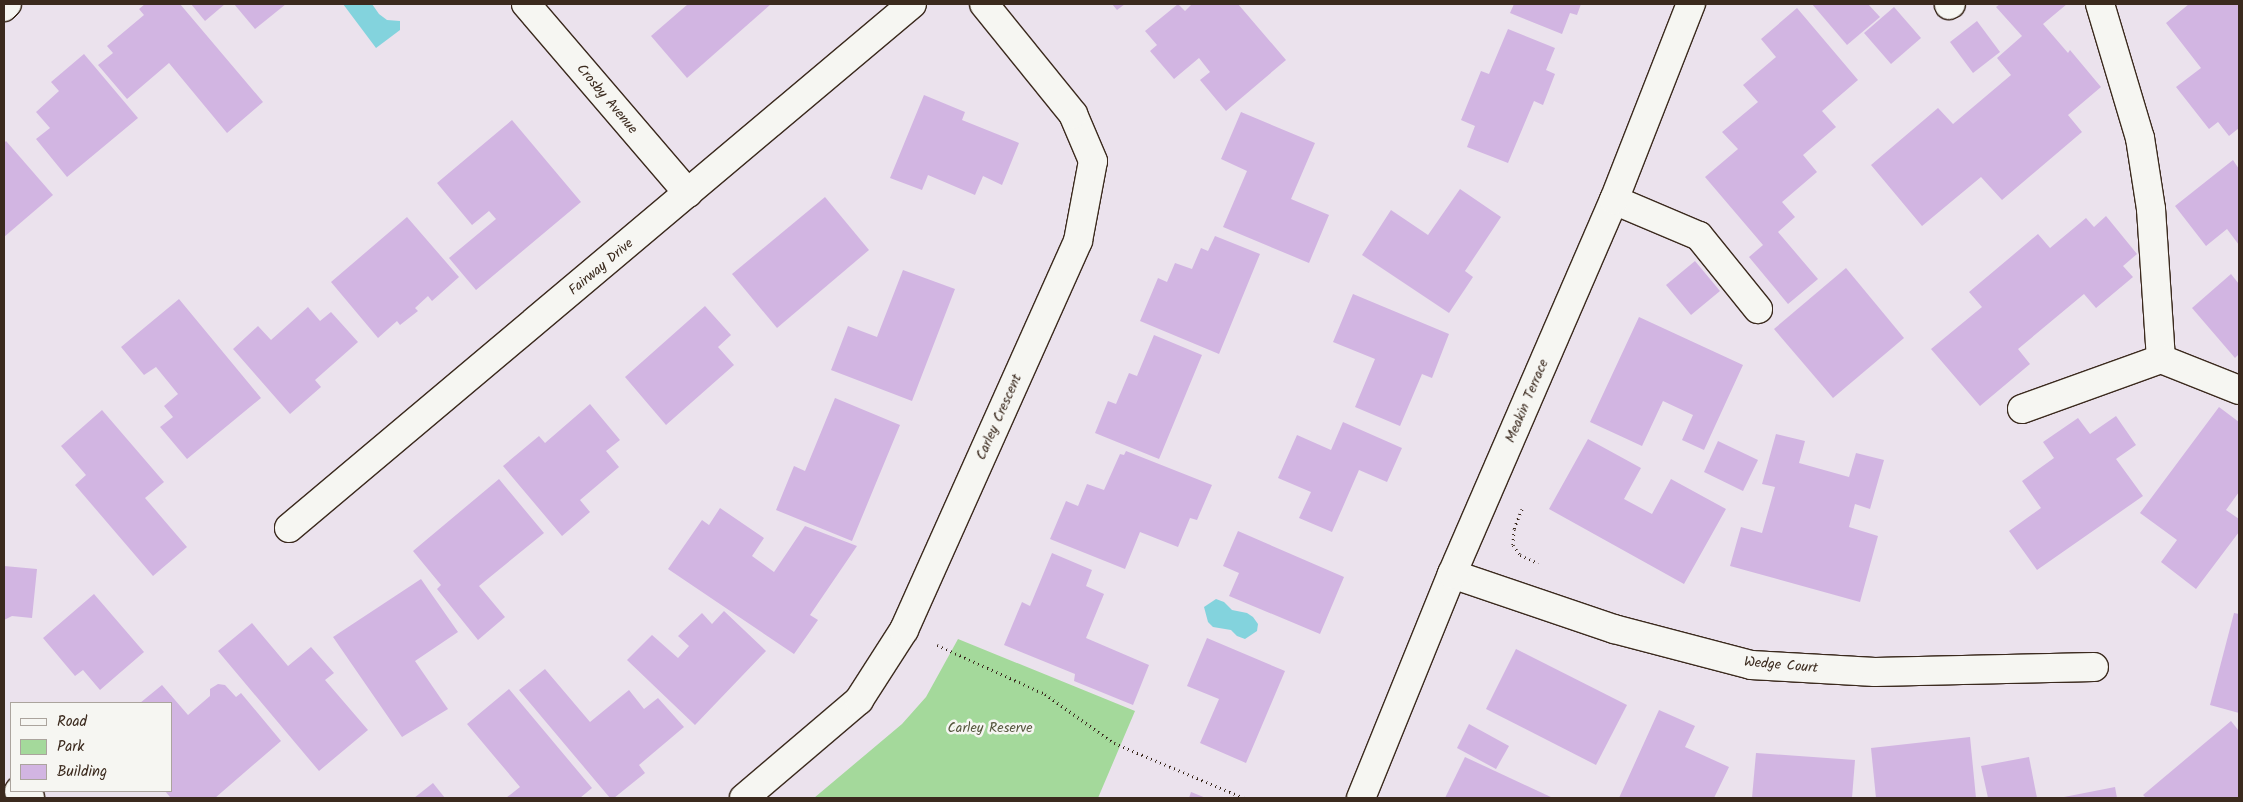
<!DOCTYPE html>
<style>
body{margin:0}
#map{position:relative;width:2243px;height:802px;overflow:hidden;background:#ebe2ed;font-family:Kalam,sans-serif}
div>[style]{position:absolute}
.green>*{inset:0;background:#a4d99b}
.water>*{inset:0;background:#83d3dd}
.building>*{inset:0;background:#d2b5e2}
.path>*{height:3px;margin-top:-1.5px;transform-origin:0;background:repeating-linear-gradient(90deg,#3b2a1e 0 1px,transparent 0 5px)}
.roads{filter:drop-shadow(1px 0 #3b2a1e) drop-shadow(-1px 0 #3b2a1e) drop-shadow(0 1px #3b2a1e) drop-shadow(0 -1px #3b2a1e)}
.minor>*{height:28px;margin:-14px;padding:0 14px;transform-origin:14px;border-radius:14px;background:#f6f6f2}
span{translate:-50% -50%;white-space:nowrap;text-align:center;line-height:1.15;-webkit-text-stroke:5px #f6f6f2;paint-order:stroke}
.street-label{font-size:14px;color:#3b2a1e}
.park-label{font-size:14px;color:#55563d}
.frame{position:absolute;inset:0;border:5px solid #3b2a1e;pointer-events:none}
.legend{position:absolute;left:10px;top:702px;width:162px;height:90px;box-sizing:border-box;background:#f6f6f2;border:1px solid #aba49d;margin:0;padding:6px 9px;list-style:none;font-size:15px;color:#3b2a1e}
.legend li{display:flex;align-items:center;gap:10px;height:25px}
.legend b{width:25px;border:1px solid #aba49d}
</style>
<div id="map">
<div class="green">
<div style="clip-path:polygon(958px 639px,1135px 711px,1098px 798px,814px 798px,902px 724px,926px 697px)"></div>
</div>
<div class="water">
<div style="clip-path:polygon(343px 4px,372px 4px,379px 14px,387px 20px,400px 21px,400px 30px,376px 48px)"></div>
<div style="clip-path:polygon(1216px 599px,1224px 602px,1232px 610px,1247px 613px,1253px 617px,1258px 624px,1257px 631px,1245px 639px,1237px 636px,1231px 630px,1213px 627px,1208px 622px,1204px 607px)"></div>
</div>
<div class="building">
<div style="clip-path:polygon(145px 4px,180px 4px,263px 102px,227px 133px,169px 63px,127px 99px,98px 65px,113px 53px,107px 46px,144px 15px,139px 9px)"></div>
<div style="clip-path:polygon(191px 4px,225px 4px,205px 21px)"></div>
<div style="clip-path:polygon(234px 4px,286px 4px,255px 29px)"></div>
<div style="clip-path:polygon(688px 4px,771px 4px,687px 78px,651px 36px)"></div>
<div style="clip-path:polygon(1112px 4px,1125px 4px,1117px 10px)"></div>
<div style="clip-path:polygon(1178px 4px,1185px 11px,1192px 4px,1238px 4px,1286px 60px,1226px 111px,1200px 80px,1210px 72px,1199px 58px,1174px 79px,1150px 51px,1157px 45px,1145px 31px)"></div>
<div style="clip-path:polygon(1514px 4px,1581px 4px,1577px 15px,1570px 13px,1562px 34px,1510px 13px)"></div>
<div style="clip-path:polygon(1812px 4px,1868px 4px,1880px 17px,1847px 45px)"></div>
<div style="clip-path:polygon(2000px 4px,2067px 4px,2043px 24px,2068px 53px,2070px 50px,2101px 87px,2068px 115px,2082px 132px,2002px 200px,1981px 177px,1922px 226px,1871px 165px,1938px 108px,1953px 124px,2011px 75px,1997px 58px,2022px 36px,1996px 7px)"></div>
<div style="clip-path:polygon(2189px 4px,2239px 4px,2239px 128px,2229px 136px,2218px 122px,2209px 129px,2176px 87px,2201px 68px,2166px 23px)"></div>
<div style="clip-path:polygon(1894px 7px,1921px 38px,1891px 64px,1864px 33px)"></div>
<div style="clip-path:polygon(1797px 8px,1858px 80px,1822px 111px,1836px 127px,1803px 155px,1817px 172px,1782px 202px,1795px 217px,1778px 232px,1818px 279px,1788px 304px,1749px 257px,1763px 245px,1705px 177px,1738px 149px,1722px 132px,1758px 102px,1743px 85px,1776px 57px,1761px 39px)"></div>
<div style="clip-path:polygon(1977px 21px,2000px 52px,1973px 73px,1950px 42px)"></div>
<div style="clip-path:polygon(1508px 29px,1555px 48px,1546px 70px,1555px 74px,1543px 105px,1534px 101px,1508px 163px,1467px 147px,1475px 126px,1461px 120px,1481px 71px,1489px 74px)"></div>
<div style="clip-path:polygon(84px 54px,138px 118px,67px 177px,36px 139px,50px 128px,36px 112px,59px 91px,51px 82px)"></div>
<div style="clip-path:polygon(924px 95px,965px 112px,962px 120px,1019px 143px,1002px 185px,983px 176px,975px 195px,928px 175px,922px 190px,890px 178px)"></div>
<div style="clip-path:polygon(1241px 112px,1315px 143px,1291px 199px,1329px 215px,1309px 263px,1223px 227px,1247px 171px,1221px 159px)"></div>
<div style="clip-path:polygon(512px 120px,581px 202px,476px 290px,449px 258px,496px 219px,489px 211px,472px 225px,437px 183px)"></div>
<div style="clip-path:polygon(6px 141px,53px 195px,4px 237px,4px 143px)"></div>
<div style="clip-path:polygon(2233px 160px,2239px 169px,2239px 245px,2227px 229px,2206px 246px,2175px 206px)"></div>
<div style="clip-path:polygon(1460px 189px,1501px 217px,1465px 271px,1473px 277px,1449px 313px,1362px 255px,1391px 210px,1428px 235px)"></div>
<div style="clip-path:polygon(825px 197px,869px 250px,777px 328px,732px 274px)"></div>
<div style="clip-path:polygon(2106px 216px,2137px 254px,2123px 266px,2133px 277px,2096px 308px,2084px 294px,2018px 349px,2030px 364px,1980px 406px,1931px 349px,1982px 307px,1969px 292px,2038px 234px,2050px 248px,2086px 218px,2094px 227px)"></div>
<div style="clip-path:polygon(407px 217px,459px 277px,432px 301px,428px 296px,415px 308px,418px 311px,400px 325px,397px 321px,378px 338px,331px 282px)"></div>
<div style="clip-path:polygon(1215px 236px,1260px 254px,1219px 354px,1140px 321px,1158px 278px,1167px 282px,1175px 263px,1192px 269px,1201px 248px,1208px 251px)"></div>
<div style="clip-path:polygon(1695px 261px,1720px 291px,1691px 315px,1666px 285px)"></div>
<div style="clip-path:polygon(1846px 268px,1904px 338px,1833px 398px,1774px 329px)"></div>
<div style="clip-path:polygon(903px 270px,955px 289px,912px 401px,831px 370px,848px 326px,877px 337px)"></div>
<div style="clip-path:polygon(2231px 274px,2239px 284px,2239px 354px,2235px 358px,2192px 308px)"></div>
<div style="clip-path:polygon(1353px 294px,1449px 334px,1432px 378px,1422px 374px,1400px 426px,1355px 407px,1375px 359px,1333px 342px)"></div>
<div style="clip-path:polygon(179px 299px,261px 398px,187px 459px,160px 427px,173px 417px,164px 406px,178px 394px,156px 367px,144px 375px,121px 347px)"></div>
<div style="clip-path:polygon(705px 306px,731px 335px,718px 347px,734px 365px,666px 425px,625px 377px)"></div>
<div style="clip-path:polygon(308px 307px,320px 321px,331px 312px,358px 342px,315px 380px,321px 387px,290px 414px,233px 349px,258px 326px,271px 340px)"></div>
<div style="clip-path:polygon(1639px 317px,1743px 365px,1704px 450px,1682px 440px,1693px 415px,1663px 401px,1642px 446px,1590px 422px)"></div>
<div style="clip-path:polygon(1154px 335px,1202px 355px,1159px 459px,1095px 433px,1108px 401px,1116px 404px,1129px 373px,1137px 376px)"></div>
<div style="clip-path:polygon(835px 398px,900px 425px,852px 541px,776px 510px,794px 466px,805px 471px)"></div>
<div style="clip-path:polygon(590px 404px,620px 440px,606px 451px,619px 467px,580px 500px,590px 512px,562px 536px,503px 466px,539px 436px,545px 443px)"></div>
<div style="clip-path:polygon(2219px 407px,2239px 422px,2239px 492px,2226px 510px,2239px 519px,2239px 532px,2196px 589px,2161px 562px,2177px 540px,2140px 513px)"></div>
<div style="clip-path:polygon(102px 410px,164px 482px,145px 498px,187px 547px,153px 576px,75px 485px,86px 475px,61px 446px)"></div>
<div style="clip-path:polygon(2116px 416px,2136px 445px,2116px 459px,2143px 496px,2037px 570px,2009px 531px,2041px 508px,2022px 481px,2054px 458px,2043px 442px,2078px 418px,2090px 434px)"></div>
<div style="clip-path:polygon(1343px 422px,1402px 448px,1387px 482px,1359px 470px,1332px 532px,1299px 518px,1311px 492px,1278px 478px,1297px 435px,1331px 450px)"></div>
<div style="clip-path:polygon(1776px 434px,1805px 441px,1799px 463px,1849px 477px,1856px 453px,1884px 460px,1870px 509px,1855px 504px,1849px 527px,1878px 536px,1860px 602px,1730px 566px,1741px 527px,1762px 533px,1775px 487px,1762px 484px)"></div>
<div style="clip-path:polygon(1588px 439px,1641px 468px,1624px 499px,1652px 514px,1671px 479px,1726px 509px,1684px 584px,1549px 509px)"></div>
<div style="clip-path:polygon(1718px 441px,1758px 460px,1743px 491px,1704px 472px)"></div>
<div style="clip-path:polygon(1126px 451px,1212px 485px,1197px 520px,1190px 518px,1178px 547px,1140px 532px,1125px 569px,1050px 539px,1066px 501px,1078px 506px,1087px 484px,1104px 490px,1120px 454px,1124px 455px)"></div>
<div style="clip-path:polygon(499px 479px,544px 533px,479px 586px,505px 617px,478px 640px,437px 589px,441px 585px,413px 551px)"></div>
<div style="clip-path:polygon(720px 508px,764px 538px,752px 556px,774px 572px,805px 526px,857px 546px,810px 615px,818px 620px,794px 654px,668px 569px,702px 520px,709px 525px)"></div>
<div style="clip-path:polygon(1238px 531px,1344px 577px,1320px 634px,1229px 596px,1239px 573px,1223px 566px)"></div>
<div style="clip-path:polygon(1052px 553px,1092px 570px,1086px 586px,1104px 594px,1086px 638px,1149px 665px,1133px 705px,1074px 681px,1075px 674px,1004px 645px,1022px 602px,1030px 606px)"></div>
<div style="clip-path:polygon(4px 566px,37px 569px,32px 618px,12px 616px,4px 620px)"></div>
<div style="clip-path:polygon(421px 579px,458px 632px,415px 661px,448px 709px,402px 737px,333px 637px)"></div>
<div style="clip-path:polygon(94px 594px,144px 652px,100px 690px,83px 670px,75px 676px,43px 638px)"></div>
<div style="clip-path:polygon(724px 611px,766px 651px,695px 725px,627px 660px,652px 635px,678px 658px,689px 646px,678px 636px,702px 613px,712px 624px)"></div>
<div style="clip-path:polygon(2234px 613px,2239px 614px,2239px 713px,2210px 705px)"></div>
<div style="clip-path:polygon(252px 623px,288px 666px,311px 647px,334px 673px,325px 680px,368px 730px,319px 771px,218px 651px)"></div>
<div style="clip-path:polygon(1207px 638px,1285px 671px,1246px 763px,1200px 743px,1219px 699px,1187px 686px)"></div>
<div style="clip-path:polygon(1516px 649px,1627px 705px,1596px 765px,1486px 709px)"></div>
<div style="clip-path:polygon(545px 669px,590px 722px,629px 690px,644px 709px,658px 698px,684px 727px,639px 765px,645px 773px,614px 798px,610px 798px,519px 690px)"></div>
<div style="clip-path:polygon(218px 684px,225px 685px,236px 697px,241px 693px,281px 741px,215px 798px,169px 798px,170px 797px,165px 791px,171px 791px,171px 703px,140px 703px,162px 685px,188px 715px,210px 696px,210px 689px)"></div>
<div style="clip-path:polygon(509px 689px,592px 788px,580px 798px,506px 798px,520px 787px,467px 724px)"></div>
<div style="clip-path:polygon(1659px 710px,1695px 726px,1685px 747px,1729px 767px,1714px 798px,1619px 798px)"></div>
<div style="clip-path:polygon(2231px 721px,2239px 731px,2239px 798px,2146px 798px,2143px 795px)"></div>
<div style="clip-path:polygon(1469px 724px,1509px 746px,1496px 769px,1457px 748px)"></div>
<div style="clip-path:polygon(1970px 737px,1976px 798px,1876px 798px,1871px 748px)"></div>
<div style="clip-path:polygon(1756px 753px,1855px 760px,1852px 798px,1752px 798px)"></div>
<div style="clip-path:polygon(1465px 757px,1553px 798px,1445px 798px)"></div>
<div style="clip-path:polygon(2029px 757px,2037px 798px,1988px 798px,1981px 766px)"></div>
<div style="clip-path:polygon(433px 783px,445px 798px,414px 798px)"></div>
<div style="clip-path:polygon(2115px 787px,2117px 798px,2064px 798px,2064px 797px)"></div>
<div style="clip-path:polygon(1191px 792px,1206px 798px,1189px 798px)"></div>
</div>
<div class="path">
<div style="left:1522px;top:509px;width:22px;rotate:112deg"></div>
<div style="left:1514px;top:529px;width:16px;rotate:94deg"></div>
<div style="left:1513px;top:545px;width:12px;rotate:55deg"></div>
<div style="left:1520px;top:555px;width:20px;rotate:24deg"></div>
<div style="left:937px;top:645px;width:119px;rotate:24.4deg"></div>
<div style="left:1045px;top:694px;width:85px;rotate:35.4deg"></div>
<div style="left:1114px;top:743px;width:141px;rotate:22.9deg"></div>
</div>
<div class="roads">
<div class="minor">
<div style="left:526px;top:4px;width:249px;rotate:49.4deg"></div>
<div style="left:2100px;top:4px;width:140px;rotate:73.4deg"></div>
<div style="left:2140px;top:138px;width:72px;rotate:81.2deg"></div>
<div style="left:2151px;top:209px;width:150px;rotate:86.2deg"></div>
<div style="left:1949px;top:5px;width:2px;rotate:-27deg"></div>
<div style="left:4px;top:7px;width:4px;rotate:-45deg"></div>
<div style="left:1614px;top:200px;width:92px;rotate:23deg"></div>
<div style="left:1699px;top:236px;width:94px;rotate:51.1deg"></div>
<div style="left:2022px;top:409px;width:148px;rotate:-19.8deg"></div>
<div style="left:2161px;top:359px;width:84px;rotate:21.7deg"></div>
<div style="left:289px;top:528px;width:814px;rotate:-40.07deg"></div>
<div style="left:1452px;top:574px;width:171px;rotate:18.8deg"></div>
<div style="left:1614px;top:629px;width:142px;rotate:14.7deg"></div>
<div style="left:1751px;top:665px;width:124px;rotate:3.2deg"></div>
<div style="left:1875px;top:672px;width:219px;rotate:-1.3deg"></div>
<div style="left:19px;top:791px;width:13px;rotate:32deg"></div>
<div style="left:744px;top:798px;width:151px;rotate:-40.4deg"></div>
<div style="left:859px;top:700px;width:83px;rotate:-57.3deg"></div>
<div style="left:904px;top:630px;width:426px;rotate:-65.9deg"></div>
<div style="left:1078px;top:241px;width:81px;rotate:-79.4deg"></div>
<div style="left:1093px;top:161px;width:51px;rotate:-113.1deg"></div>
<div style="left:1073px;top:114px;width:141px;rotate:-129deg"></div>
<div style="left:1361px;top:798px;width:242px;rotate:-67.9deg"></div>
<div style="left:1452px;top:574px;width:408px;rotate:-66.6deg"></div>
<div style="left:1614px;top:200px;width:211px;rotate:-68.6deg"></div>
</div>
</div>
<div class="street-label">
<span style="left:607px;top:99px;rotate:50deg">Crosby Avenue</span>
<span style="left:601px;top:267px;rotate:-40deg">Fairway Drive</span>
<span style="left:1527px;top:401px;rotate:-67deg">Meakin Terrace</span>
<span style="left:999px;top:417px;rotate:-66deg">Carley Crescent</span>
<span style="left:1781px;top:665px;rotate:5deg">Wedge Court</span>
</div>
<div class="park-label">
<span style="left:990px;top:728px">Carley Reserve</span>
</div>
<div class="frame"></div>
<ul class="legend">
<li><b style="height:6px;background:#f6f6f2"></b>Road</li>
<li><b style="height:14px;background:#a4d99b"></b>Park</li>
<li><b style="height:14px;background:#d2b5e2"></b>Building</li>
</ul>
</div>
